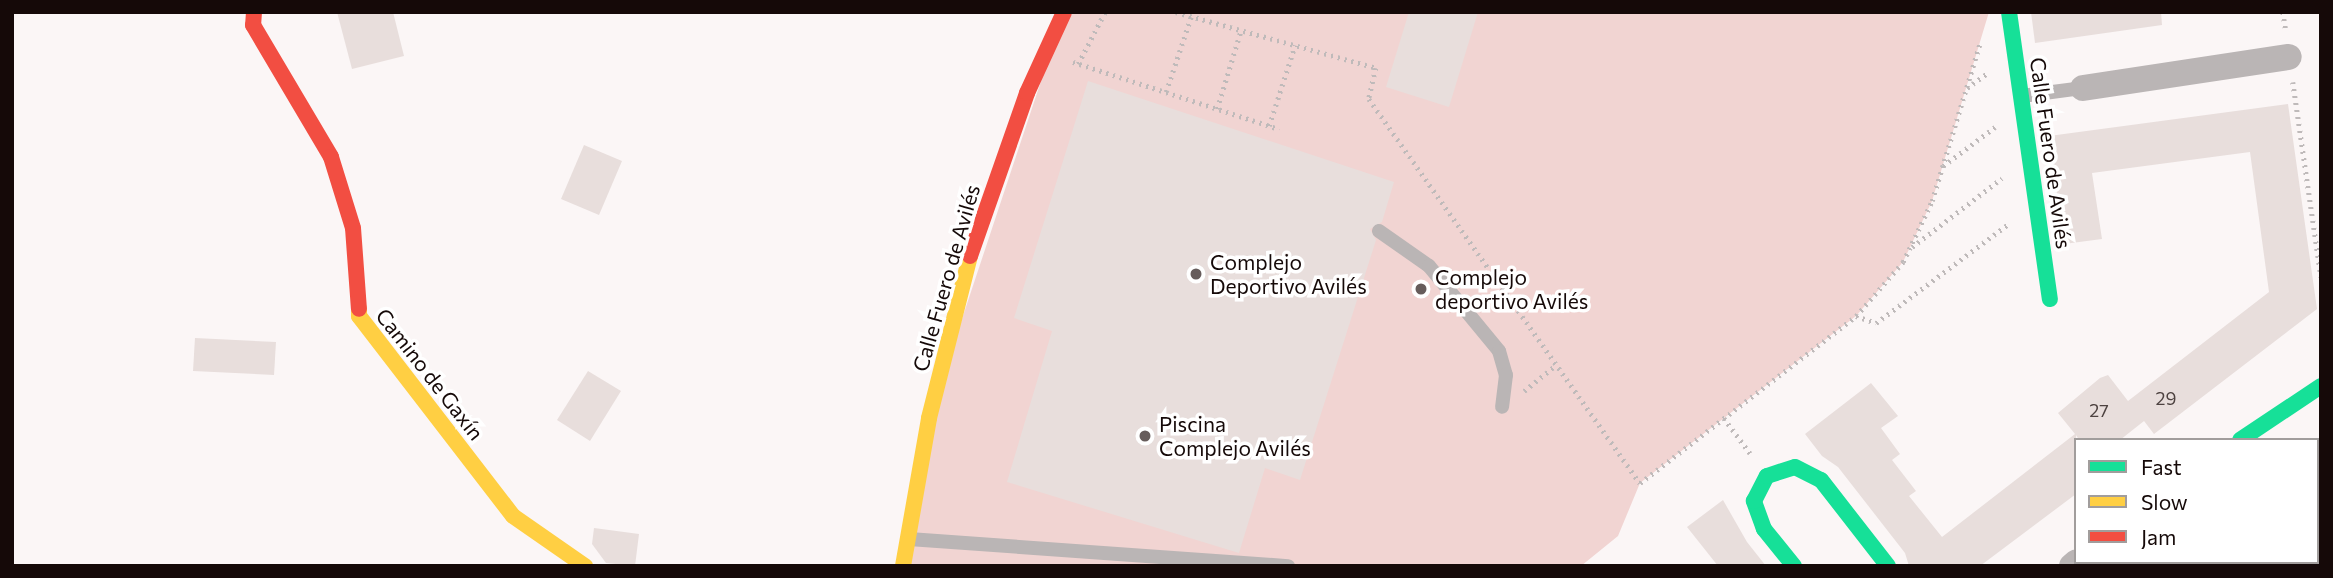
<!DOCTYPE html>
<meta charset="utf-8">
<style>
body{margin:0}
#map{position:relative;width:2333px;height:578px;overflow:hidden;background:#fbf6f6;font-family:Commissioner,sans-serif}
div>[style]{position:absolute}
.green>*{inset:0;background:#f1d4d2}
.building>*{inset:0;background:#e8dedc}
.path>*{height:4.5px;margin-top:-2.25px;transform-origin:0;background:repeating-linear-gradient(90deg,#bfbaba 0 2px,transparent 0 7px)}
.lane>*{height:14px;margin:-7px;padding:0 7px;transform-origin:7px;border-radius:7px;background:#bab5b5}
.street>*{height:26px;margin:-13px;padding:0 13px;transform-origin:13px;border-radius:13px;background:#bab5b5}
.fast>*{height:16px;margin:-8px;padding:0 8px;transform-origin:8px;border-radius:8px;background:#16e098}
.slow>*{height:16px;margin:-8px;padding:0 8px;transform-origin:8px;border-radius:8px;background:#ffcf43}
.jam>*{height:16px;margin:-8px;padding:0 8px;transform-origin:8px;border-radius:8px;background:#f24e42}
.dots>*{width:19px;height:19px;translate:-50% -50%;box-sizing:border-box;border:4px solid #fff;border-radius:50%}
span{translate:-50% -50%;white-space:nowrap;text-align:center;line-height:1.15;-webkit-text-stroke:7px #fff;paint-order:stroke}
.number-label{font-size:18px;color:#4d4240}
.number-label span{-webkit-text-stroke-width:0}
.street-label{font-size:21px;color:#150908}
.poi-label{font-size:21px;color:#150908}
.left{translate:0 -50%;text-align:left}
.frame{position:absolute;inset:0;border:14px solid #150908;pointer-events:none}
.legend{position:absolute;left:2074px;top:438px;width:245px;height:126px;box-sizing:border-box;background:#fff;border:2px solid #a19d9c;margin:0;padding:9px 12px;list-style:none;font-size:21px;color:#150908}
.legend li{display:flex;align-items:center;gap:14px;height:35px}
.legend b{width:35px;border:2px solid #a19d9c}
</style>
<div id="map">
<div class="green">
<div style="clip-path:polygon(1064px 12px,1989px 12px,1932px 201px,1903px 262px,1856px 316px,1640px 483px,1618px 536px,1581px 566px,903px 566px,929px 418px)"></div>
</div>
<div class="building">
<div style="clip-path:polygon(337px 12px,393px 12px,404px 56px,352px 69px)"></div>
<div style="clip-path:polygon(1409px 12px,1478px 12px,1449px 107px,1386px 87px)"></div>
<div style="clip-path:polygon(2031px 12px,2161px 12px,2162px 25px,2035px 43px)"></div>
<div style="clip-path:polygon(1088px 81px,1394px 182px,1382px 222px,1370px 229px,1376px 240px,1300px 480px,1265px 468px,1239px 553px,1007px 482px,1052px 331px,1014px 318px)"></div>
<div style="clip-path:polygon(2288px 104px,2317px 309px,2154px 434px,2144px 421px,2120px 440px,2079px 440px,2076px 435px,2076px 494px,1980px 566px,1909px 566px,1905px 553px,1838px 467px,1822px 456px,1805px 434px,1871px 383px,1898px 416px,1881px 428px,1900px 454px,1892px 460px,1916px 491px,1909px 496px,1942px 537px,2075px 434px,2058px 413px,2100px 378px,2108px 375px,2128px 401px,2269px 292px,2250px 152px,2092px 173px,2102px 239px,2064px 244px,2049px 136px)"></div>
<div style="clip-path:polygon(584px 145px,622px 161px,599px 215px,561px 199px)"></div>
<div style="clip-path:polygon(195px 338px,276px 342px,274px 375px,193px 371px)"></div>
<div style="clip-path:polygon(588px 371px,621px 391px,590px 441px,557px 420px)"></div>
<div style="clip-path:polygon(1723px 500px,1747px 542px,1766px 566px,1718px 566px,1687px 527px)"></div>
<div style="clip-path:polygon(594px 528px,639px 534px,635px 566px,606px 563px,592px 544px)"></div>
</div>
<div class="path">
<div style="left:1176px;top:12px;width:208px;rotate:15.6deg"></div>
<div style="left:1376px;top:68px;width:32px;rotate:103deg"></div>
<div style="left:1369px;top:99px;width:470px;rotate:54.8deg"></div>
<div style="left:1640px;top:483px;width:273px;rotate:-37.7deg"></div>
<div style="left:1856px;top:316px;width:72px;rotate:-49deg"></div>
<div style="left:1903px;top:262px;width:68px;rotate:-64.6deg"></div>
<div style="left:1932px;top:201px;width:165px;rotate:-73.1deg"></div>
<div style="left:2283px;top:12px;width:20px;rotate:81deg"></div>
<div style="left:1073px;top:62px;width:217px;rotate:18deg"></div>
<div style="left:1078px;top:64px;width:59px;rotate:-62.6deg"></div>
<div style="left:2293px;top:82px;width:197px;rotate:81.8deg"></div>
<div style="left:1967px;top:88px;width:24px;rotate:-36deg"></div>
<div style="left:1166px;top:92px;width:79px;rotate:-71.6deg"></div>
<div style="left:1217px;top:109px;width:83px;rotate:-73.1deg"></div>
<div style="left:1269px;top:126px;width:85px;rotate:-72.2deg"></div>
<div style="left:1943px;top:166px;width:65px;rotate:-36.9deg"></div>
<div style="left:1912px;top:247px;width:113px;rotate:-37.5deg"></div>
<div style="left:1856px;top:316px;width:21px;rotate:19deg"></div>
<div style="left:1876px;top:323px;width:164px;rotate:-36.8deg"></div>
<div style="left:1524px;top:391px;width:41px;rotate:-39.1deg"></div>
<div style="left:1724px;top:418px;width:44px;rotate:53.4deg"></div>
<div style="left:2212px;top:562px;width:5px;rotate:53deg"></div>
</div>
<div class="lane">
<div style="left:2022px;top:96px;width:62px;rotate:-7.5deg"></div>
<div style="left:1379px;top:231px;width:61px;rotate:35deg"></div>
<div style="left:1429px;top:266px;width:110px;rotate:50.5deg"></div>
<div style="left:1499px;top:351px;width:25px;rotate:74deg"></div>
<div style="left:1506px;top:375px;width:32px;rotate:97deg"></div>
<div style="left:909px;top:539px;width:380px;rotate:4.1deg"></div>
</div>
<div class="street">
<div style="left:2083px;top:88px;width:208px;rotate:-8.6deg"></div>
<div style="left:2072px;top:566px;width:6px;rotate:-39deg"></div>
</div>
<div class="fast">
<div style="left:2009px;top:12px;width:290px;rotate:81.9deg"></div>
<div style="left:2240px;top:440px;width:97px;rotate:-33.7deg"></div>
<div style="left:1794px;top:566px;width:48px;rotate:-129deg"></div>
<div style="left:1764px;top:529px;width:30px;rotate:-110deg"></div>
<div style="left:1754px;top:501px;width:28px;rotate:-63deg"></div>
<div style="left:1767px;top:476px;width:29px;rotate:-18deg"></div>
<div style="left:1795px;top:467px;width:29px;rotate:27deg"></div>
<div style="left:1821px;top:480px;width:109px;rotate:52.1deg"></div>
</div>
<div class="slow">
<div style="left:359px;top:309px;width:7px;rotate:90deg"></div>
<div style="left:359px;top:316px;width:252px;rotate:52.4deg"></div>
<div style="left:513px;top:516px;width:88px;rotate:34.8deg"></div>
<div style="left:903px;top:566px;width:150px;rotate:-80deg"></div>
<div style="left:929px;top:418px;width:167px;rotate:-75.8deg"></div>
</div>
<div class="jam">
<div style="left:254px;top:12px;width:13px;rotate:94deg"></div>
<div style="left:253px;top:25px;width:153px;rotate:59.4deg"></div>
<div style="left:331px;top:157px;width:74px;rotate:72.8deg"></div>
<div style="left:353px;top:228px;width:81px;rotate:85.8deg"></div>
<div style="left:970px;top:256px;width:173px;rotate:-70.7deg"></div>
<div style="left:1027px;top:93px;width:89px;rotate:-65.4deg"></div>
</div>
<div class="dots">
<div style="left:1196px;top:274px;background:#665c5b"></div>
<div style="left:1421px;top:289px;background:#665c5b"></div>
<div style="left:1145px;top:436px;background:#665c5b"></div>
</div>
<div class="number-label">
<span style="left:2166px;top:398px">29</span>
<span style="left:2099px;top:410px">27</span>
</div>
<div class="street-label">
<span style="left:2051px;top:153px;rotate:82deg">Calle Fuero de Avilés</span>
<span style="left:946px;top:278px;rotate:-74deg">Calle Fuero de Avilés</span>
<span style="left:430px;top:374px;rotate:52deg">Camino de Gaxín</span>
</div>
<div class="poi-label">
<span class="left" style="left:1210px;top:274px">Complejo<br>Deportivo Avilés</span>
<span class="left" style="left:1435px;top:289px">Complejo<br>deportivo Avilés</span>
<span class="left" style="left:1159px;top:436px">Piscina<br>Complejo Avilés</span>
</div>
<div class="frame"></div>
<ul class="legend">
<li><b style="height:9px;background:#16e098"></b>Fast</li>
<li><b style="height:9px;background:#ffcf43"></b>Slow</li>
<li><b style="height:9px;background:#f24e42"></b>Jam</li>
</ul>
</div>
